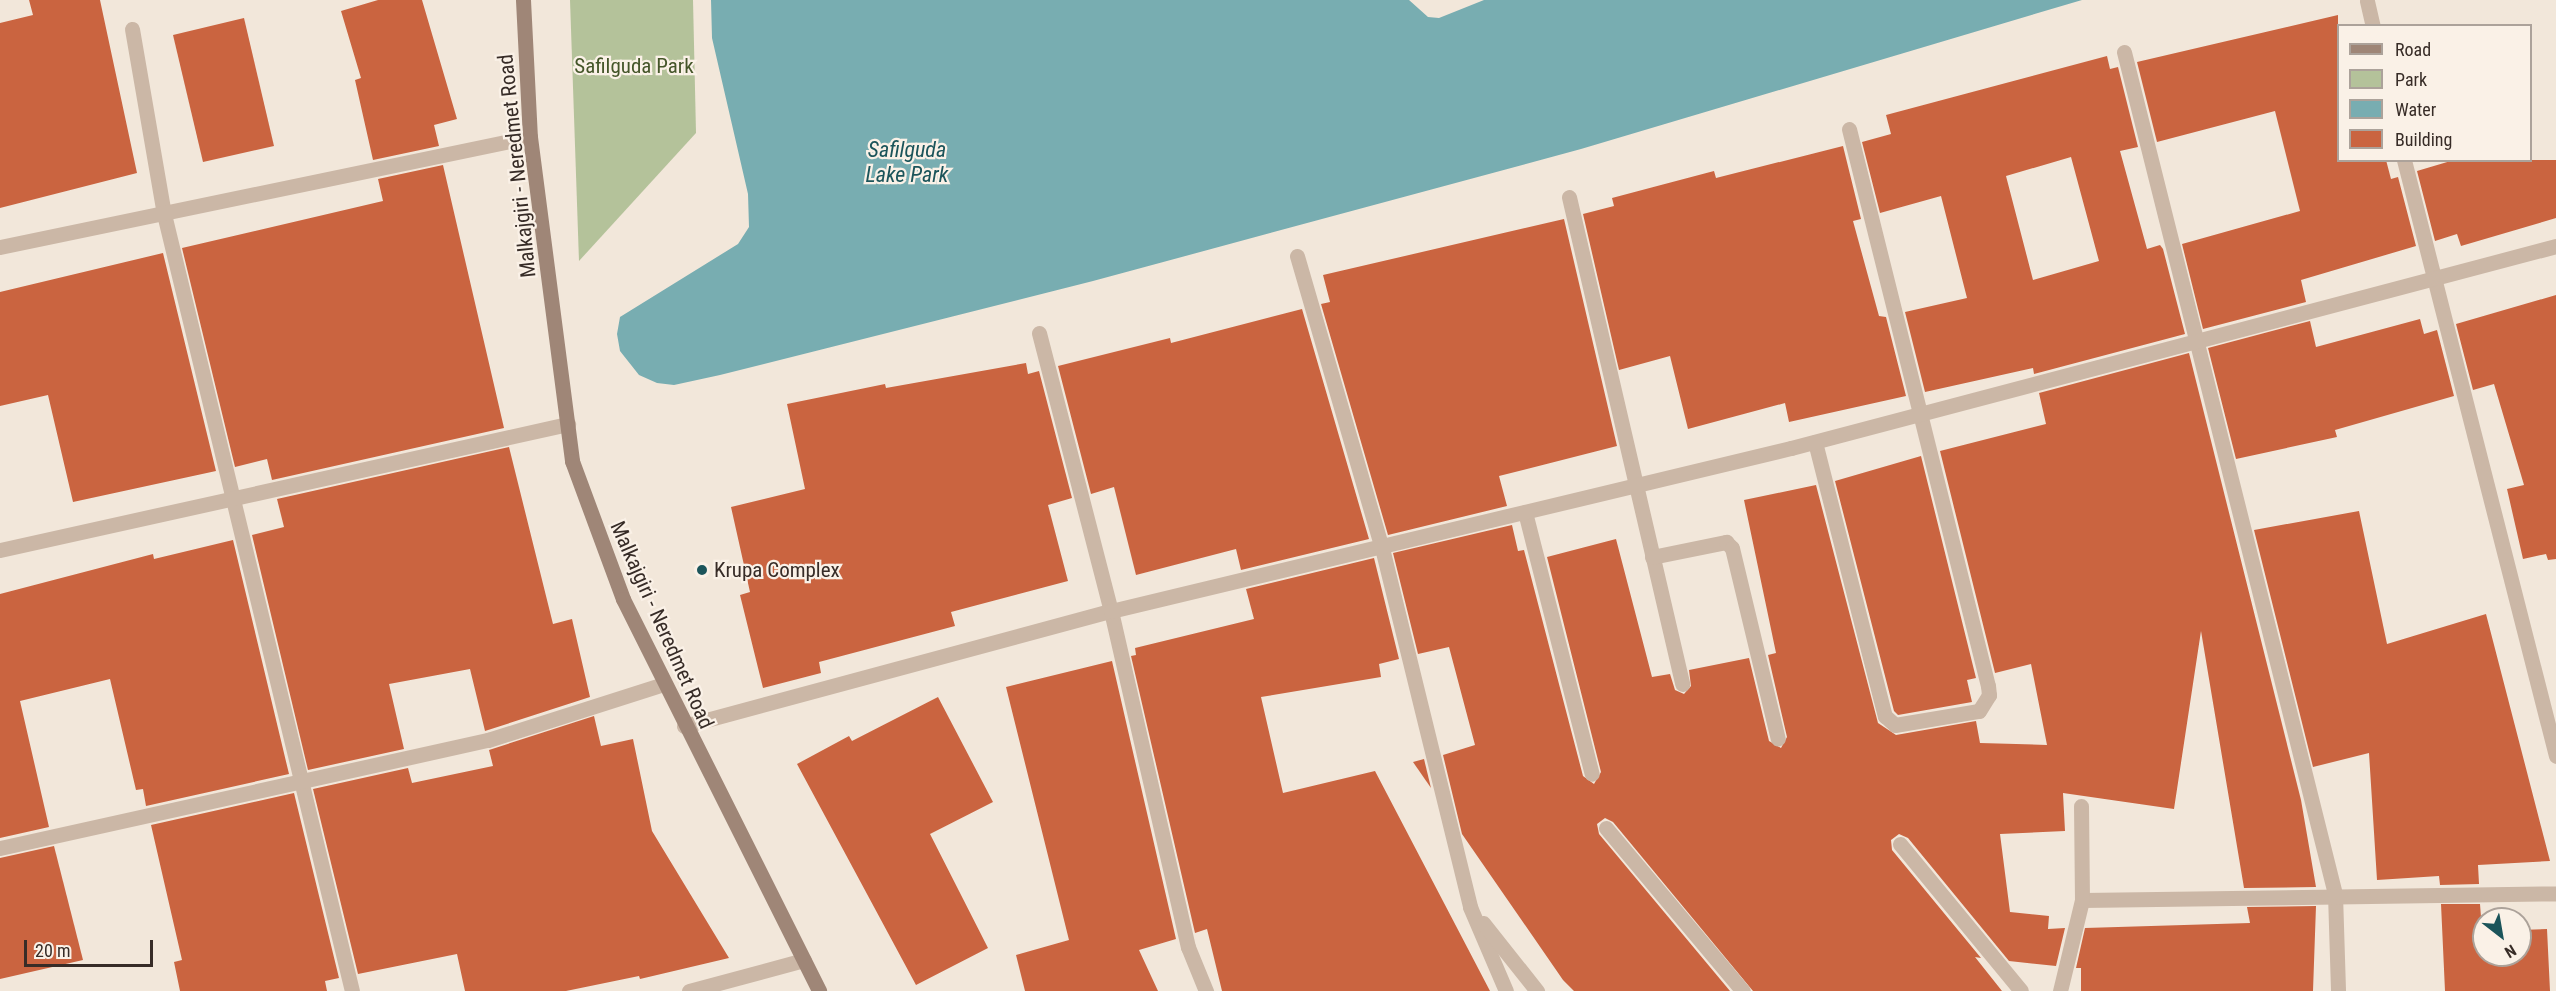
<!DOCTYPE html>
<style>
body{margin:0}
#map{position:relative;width:2556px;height:991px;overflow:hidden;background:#f2e7da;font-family:"Roboto Condensed",sans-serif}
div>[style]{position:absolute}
.green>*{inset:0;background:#b4c29a}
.water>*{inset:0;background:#78adb1}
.building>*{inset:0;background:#ca6440}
.minor>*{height:15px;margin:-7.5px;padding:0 7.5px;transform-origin:7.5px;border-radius:7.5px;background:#cbb7a6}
.tertiary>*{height:15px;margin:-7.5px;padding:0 7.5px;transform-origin:7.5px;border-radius:7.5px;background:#cbb7a6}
.secondary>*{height:15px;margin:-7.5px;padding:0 7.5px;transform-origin:7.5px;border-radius:7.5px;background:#9f8677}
.dots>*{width:16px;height:16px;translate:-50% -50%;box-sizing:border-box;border:3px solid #faf1e7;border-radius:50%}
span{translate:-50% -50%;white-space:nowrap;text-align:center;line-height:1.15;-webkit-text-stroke:4.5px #faf1e7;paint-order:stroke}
.park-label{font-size:21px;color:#45562a}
.street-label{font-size:21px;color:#372c27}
.poi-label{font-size:21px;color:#372c27}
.left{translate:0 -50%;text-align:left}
.water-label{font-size:22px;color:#1b545a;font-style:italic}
.legend{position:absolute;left:2337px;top:24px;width:195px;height:138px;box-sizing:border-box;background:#faf1e7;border:2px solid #aca29a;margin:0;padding:8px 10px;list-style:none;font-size:18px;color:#372c27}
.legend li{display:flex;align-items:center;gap:12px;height:30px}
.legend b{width:30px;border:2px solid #aca29a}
.north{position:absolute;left:2472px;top:907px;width:60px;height:60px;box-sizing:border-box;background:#faf1e7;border:2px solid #aca29a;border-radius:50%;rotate:149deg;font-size:16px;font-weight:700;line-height:24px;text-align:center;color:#372c27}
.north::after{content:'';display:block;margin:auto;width:21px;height:27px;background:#1b545a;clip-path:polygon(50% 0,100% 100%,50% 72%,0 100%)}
.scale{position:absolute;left:24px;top:940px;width:129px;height:27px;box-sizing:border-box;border:3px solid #372c27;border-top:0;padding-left:8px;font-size:18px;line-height:21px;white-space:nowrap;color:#372c27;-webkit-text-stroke:4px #faf1e7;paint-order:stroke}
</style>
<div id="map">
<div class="green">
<div style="clip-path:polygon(570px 0,693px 0,696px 133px,579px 261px)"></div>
</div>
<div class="water">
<div style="clip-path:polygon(711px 0,1409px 0,1428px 17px,1439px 18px,1484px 0,2082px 0,1581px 149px,1093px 281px,720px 375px,674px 385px,657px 383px,639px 375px,620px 351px,617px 334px,620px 317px,738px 244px,749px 227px,748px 194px,712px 38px)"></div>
</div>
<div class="building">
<div style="clip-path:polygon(29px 0,100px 0,137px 173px,0 208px,0 23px,33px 15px)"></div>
<div style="clip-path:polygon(378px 0,422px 0,457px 119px,434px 125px,439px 146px,373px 160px,355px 80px,361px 78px,341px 11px)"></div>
<div style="clip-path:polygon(2338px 15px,2338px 160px,2386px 160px,2391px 179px,2398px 177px,2416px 246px,2301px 280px,2306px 302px,2203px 329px,2182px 244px,2300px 211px,2275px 111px,2157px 142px,2137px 62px)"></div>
<div style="clip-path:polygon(244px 18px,274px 146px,203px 162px,173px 35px)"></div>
<div style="clip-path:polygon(evenodd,2107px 56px,2110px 69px,2118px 67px,2138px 147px,2120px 151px,2147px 249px,2160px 245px,2163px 249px,2185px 334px,2034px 374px,2033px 368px,1925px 392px,1905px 312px,1967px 298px,1941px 196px,1880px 213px,1862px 142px,1891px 134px,1886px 115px,2107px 56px,2071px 157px,2099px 261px,2033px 280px,2006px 176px,2071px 157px)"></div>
<div style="clip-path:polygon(1843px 146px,1861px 219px,1853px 221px,1879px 316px,1886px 317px,1906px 396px,1789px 422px,1785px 403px,1688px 429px,1670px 356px,1619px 370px,1583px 214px,1614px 206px,1612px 198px,1661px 185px,1714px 171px,1716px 178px)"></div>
<div style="clip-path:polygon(2454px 160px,2556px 160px,2556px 218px,2461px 246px,2457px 234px,2435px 241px,2417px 171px)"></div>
<div style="clip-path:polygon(443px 165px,504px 428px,272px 480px,267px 459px,235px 467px,182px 248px,383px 201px,378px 179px)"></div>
<div style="clip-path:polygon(1564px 219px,1617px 446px,1499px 476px,1507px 506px,1388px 535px,1321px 304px,1330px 302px,1323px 275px)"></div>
<div style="clip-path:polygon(163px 253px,216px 471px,73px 502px,48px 395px,0 406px,0 292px)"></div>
<div style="clip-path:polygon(2556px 295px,2556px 559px,2548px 560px,2546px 554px,2523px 559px,2507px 489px,2524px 485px,2494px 384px,2473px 390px,2456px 324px)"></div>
<div style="clip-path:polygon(1302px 309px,1369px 539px,1241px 570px,1236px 549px,1136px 575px,1114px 487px,1091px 494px,1058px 366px,1170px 338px,1171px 343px)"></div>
<div style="clip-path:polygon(2420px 319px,2424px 334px,2437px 330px,2454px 396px,2335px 430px,2337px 437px,2236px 459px,2208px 348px,2310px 321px,2316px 347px)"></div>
<div style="clip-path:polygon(2189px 353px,2301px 800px,2316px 887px,2244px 888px,2201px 631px,2174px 809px,2063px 793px,2065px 831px,2000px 834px,2010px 912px,2049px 916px,2048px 929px,2065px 928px,2056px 966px,2009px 961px,1908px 838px,1899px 834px,1891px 840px,1892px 850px,1981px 958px,1975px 957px,2002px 991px,1753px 991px,1613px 822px,1605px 818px,1597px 824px,1599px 834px,1730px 991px,1574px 991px,1563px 980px,1462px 834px,1443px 755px,1475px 745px,1449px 647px,1418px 654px,1393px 553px,1512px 525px,1518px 551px,1524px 550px,1583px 776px,1594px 784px,1601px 772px,1547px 557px,1616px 539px,1652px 677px,1670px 674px,1675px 690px,1684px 694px,1691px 686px,1689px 670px,1749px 658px,1769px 741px,1781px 748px,1787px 737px,1768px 655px,1776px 653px,1744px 500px,1816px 485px,1878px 723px,1896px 735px,1976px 721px,1980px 743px,2047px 745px,2031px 664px,1995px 673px,1940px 451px,2046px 424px,2039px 393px)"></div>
<div style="clip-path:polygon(1026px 363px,1028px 374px,1039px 371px,1072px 498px,1048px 505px,1068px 581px,951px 612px,955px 626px,819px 662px,821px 673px,763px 688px,740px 595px,750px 592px,731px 507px,805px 489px,787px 404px,885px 384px,886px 388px)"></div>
<div style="clip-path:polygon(509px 447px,553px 624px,572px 619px,590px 697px,485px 731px,470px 669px,389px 684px,404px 749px,308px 770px,252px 535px,284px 527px,277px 499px)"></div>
<div style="clip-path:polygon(1921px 456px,1976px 678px,1967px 680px,1972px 702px,1898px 715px,1894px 711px,1835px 481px)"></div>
<div style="clip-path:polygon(2359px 511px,2387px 644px,2486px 614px,2550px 861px,2478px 865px,2479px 884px,2440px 885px,2439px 876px,2377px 880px,2369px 753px,2313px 767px,2254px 530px)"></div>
<div style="clip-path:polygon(233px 540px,289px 774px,146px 806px,143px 789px,136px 790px,110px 679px,20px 701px,49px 827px,0 838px,0 594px,153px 554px,154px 559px)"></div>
<div style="clip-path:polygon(1374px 558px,1399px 659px,1379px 664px,1381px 677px,1261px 697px,1283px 793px,1375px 771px,1490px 991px,1222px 991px,1207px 929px,1195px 933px,1131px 656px,1136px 655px,1135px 648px,1254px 619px,1246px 589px)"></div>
<div style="clip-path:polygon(1112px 661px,1176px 939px,1139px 950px,1158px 991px,1025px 991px,1016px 955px,1069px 940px,1006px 687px)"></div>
<div style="clip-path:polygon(938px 697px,993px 802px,930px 834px,988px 948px,916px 985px,797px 764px,849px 736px,852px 741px)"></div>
<div style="clip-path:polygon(594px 716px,601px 746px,633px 739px,652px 831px,729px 958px,640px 979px,639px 976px,566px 991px,465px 991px,457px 954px,358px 974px,313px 789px,408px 768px,412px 783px,493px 766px,489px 750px)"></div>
<div style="clip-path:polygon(1424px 759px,1431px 788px,1413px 762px)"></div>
<div style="clip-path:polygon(294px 793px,339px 978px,325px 981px,327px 991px,180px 991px,174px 962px,182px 960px,151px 825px)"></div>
<div style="clip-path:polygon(54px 846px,83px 960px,0 979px,0 858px)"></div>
<div style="clip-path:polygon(2441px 904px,2480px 904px,2484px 955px,2520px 955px,2520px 930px,2547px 929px,2550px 991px,2445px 991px)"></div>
<div style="clip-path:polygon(2316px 906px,2313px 991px,2081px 991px,2081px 968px,2076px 968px,2085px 928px,2250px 923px,2247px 907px)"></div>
</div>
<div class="minor">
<div style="left:2367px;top:1px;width:26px;rotate:77deg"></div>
<div style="left:132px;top:29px;width:188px;rotate:80.2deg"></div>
<div style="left:164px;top:214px;width:799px;rotate:76.4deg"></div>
<div style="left:2124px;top:52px;width:868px;rotate:75.93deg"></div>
<div style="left:2335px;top:894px;width:97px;rotate:88.2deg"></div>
<div style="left:2404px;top:160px;width:615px;rotate:75.69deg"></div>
<div style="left:1569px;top:197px;width:500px;rotate:76.9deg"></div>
<div style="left:0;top:247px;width:541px;rotate:-11.73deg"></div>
<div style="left:1297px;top:256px;width:304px;rotate:73.8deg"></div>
<div style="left:1382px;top:548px;width:370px;rotate:76.2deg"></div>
<div style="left:1470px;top:907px;width:91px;rotate:66.8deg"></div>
<div style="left:1039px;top:333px;width:287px;rotate:75.5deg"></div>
<div style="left:1111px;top:611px;width:345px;rotate:77.1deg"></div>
<div style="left:1188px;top:947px;width:48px;rotate:67.8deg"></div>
<div style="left:1815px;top:442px;width:283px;rotate:75.7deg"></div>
<div style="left:1885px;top:716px;width:13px;rotate:42deg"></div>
<div style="left:1895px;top:725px;width:85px;rotate:-9.5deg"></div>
<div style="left:1979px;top:711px;width:19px;rotate:-58deg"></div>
<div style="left:1989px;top:695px;width:9px;rotate:-96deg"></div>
<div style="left:1988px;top:686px;width:574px;rotate:-104.01deg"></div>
<div style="left:1525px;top:512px;width:270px;rotate:75.7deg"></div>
<div style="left:1652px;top:557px;width:76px;rotate:-11.5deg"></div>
<div style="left:1726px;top:542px;width:8px;rotate:45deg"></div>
<div style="left:1732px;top:548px;width:196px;rotate:76.5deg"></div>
<div style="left:684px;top:726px;width:442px;rotate:-15.1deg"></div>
<div style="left:1111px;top:611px;width:699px;rotate:-13.48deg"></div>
<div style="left:1791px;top:448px;width:791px;rotate:-14.79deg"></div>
<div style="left:1606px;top:828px;width:213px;rotate:50deg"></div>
<div style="left:1900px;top:844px;width:190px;rotate:50.5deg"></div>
<div style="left:0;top:848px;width:500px;rotate:-12.5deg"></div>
<div style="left:488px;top:740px;width:184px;rotate:-17.7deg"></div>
<div style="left:2082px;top:900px;width:474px;rotate:-0.8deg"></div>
<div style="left:1483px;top:923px;width:87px;rotate:51.5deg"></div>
<div style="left:689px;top:991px;width:119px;rotate:-15.1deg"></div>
<div style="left:2060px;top:991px;width:94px;rotate:-76.4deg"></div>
<div style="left:2082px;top:900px;width:94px;rotate:-90.6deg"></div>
</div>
<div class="tertiary">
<div style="left:0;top:550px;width:582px;rotate:-12.51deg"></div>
</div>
<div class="secondary">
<div style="left:523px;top:0;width:137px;rotate:87.1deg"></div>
<div style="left:530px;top:137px;width:327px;rotate:82.6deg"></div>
<div style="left:572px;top:461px;width:147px;rotate:69.7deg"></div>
<div style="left:623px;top:599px;width:438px;rotate:63.4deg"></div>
</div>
<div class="dots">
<div style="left:702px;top:570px;background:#1b545a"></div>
</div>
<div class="park-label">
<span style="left:634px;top:66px">Safilguda Park</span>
</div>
<div class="street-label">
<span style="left:517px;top:166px;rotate:-96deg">Malkajgiri - Neredmet Road</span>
<span style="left:662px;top:625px;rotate:66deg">Malkajgiri - Neredmet Road</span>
</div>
<div class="poi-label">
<span class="left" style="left:714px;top:570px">Krupa Complex</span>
</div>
<div class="water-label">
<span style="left:907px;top:162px">Safilguda<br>Lake Park</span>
</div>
<ul class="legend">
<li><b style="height:8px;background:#9f8677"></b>Road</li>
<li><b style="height:16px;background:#b4c29a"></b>Park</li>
<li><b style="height:16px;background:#78adb1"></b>Water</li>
<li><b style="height:16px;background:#ca6440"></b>Building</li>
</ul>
<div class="north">N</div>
<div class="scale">20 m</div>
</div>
